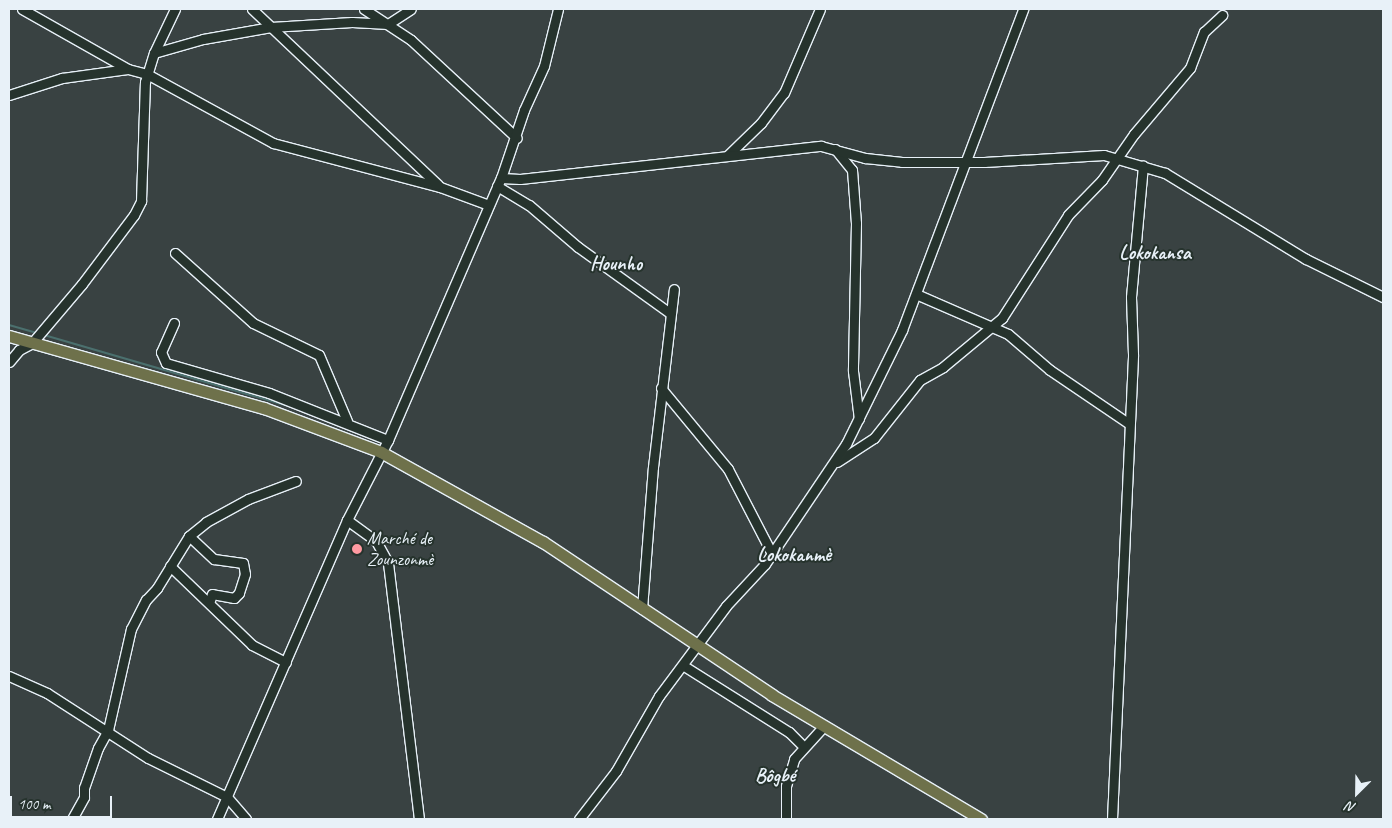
<!DOCTYPE html>
<meta charset="utf-8">
<style>
body{margin:0}
#map{position:relative;width:1392px;height:828px;overflow:hidden;background:#394242;font-family:Caveat,sans-serif}
div>[style]{position:absolute}
.stream>*{height:2px;margin:-1px;padding:0 1px;transform-origin:1px;border-radius:1px;background:#4b706e}
.roads{filter:drop-shadow(1px 0 #e8f1f8) drop-shadow(-1px 0 #e8f1f8) drop-shadow(0 1px #e8f1f8) drop-shadow(0 -1px #e8f1f8)}
.minor>*{height:9px;margin:-4.5px;padding:0 4.5px;transform-origin:4.5px;border-radius:4.5px;background:#26332d}
.major>*{height:11px;margin:-5.5px;padding:0 5.5px;transform-origin:5.5px;border-radius:5.5px;background:#6e714b}
.dots>*{width:14px;height:14px;translate:-50% -50%;box-sizing:border-box;border:2px solid #26332d;border-radius:50%}
span{translate:-50% -50%;white-space:nowrap;text-align:center;line-height:1.15;-webkit-text-stroke:4px #26332d;paint-order:stroke}
.poi-label{font-size:18px;color:#e8f1f8}
.left{translate:0 -50%;text-align:left}
.quarter-label{font-size:20px;color:#e8f1f8;font-weight:700}
.frame{position:absolute;inset:0;border:10px solid #e8f1f8;pointer-events:none}
.north{position:absolute;left:1332px;top:768px;width:50px;height:50px;-webkit-text-stroke:4px #26332d;paint-order:stroke;rotate:203deg;font-size:14px;font-weight:700;line-height:20px;text-align:center;color:#e8f1f8}
.north::after{content:'';display:block;margin:auto;width:18px;height:22px;background:#e8f1f8;clip-path:polygon(50% 0,100% 100%,50% 72%,0 100%)}
.scale{position:absolute;left:10px;top:796px;width:102px;height:22px;box-sizing:border-box;border:2px solid #e8f1f8;border-top:0;padding-left:6px;font-size:15px;line-height:18px;white-space:nowrap;color:#e8f1f8;-webkit-text-stroke:4px #26332d;paint-order:stroke}
</style>
<div id="map">
<div class="stream">
<div style="left:9px;top:325px;width:29px;rotate:16deg"></div>
<div style="left:44px;top:335px;width:265px;rotate:16.2deg"></div>
<div style="left:326px;top:420px;width:42px;rotate:22.3deg"></div>
</div>
<div class="roads">
<div class="minor">
<div style="left:22px;top:9px;width:122px;rotate:29.5deg"></div>
<div style="left:128px;top:69px;width:20px;rotate:15deg"></div>
<div style="left:147px;top:74px;width:144px;rotate:28.7deg"></div>
<div style="left:273px;top:143px;width:173px;rotate:14.8deg"></div>
<div style="left:440px;top:187px;width:52px;rotate:20.2deg"></div>
<div style="left:252px;top:9px;width:256px;rotate:43.4deg"></div>
<div style="left:364px;top:9px;width:56px;rotate:33.4deg"></div>
<div style="left:411px;top:40px;width:144px;rotate:42.8deg"></div>
<div style="left:154px;top:53px;width:51px;rotate:-15.9deg"></div>
<div style="left:203px;top:39px;width:69px;rotate:-10deg"></div>
<div style="left:271px;top:27px;width:81px;rotate:-3.5deg"></div>
<div style="left:352px;top:22px;width:36px;rotate:3deg"></div>
<div style="left:388px;top:24px;width:27px;rotate:-33deg"></div>
<div style="left:9px;top:95px;width:56px;rotate:-17.8deg"></div>
<div style="left:62px;top:78px;width:66px;rotate:-7.9deg"></div>
<div style="left:835px;top:149px;width:27px;rotate:51deg"></div>
<div style="left:852px;top:170px;width:53px;rotate:85.7deg"></div>
<div style="left:856px;top:223px;width:148px;rotate:91.2deg"></div>
<div style="left:853px;top:371px;width:48px;rotate:82.9deg"></div>
<div style="left:728px;top:155px;width:46px;rotate:-44.1deg"></div>
<div style="left:761px;top:123px;width:38px;rotate:-53deg"></div>
<div style="left:784px;top:93px;width:91px;rotate:-66.8deg"></div>
<div style="left:501px;top:178px;width:19px;rotate:3deg"></div>
<div style="left:520px;top:179px;width:303px;rotate:-6.3deg"></div>
<div style="left:821px;top:146px;width:46px;rotate:15.3deg"></div>
<div style="left:865px;top:158px;width:37px;rotate:6deg"></div>
<div style="left:902px;top:162px;width:82px"></div>
<div style="left:984px;top:162px;width:120px;rotate:-3.3deg"></div>
<div style="left:1104px;top:155px;width:64px;rotate:16.4deg"></div>
<div style="left:1165px;top:173px;width:165px;rotate:31.4deg"></div>
<div style="left:1306px;top:259px;width:86px;rotate:26.3deg"></div>
<div style="left:497px;top:186px;width:37px;rotate:31deg"></div>
<div style="left:529px;top:205px;width:65px;rotate:40.6deg"></div>
<div style="left:578px;top:247px;width:113px;rotate:35.7deg"></div>
<div style="left:175px;top:253px;width:105px;rotate:41.9deg"></div>
<div style="left:253px;top:323px;width:73px;rotate:25.9deg"></div>
<div style="left:319px;top:355px;width:72px;rotate:67deg"></div>
<div style="left:916px;top:294px;width:100px;rotate:23.5deg"></div>
<div style="left:1008px;top:334px;width:55px;rotate:40.6deg"></div>
<div style="left:1050px;top:370px;width:94px;rotate:34.2deg"></div>
<div style="left:174px;top:323px;width:32px;rotate:114deg"></div>
<div style="left:161px;top:352px;width:12px;rotate:66deg"></div>
<div style="left:166px;top:363px;width:107px;rotate:16.2deg"></div>
<div style="left:269px;top:393px;width:128px;rotate:21.6deg"></div>
<div style="left:9px;top:362px;width:16px;rotate:-50deg"></div>
<div style="left:19px;top:350px;width:15px;rotate:-28deg"></div>
<div style="left:32px;top:343px;width:77px;rotate:-49.7deg"></div>
<div style="left:82px;top:284px;width:86px;rotate:-53deg"></div>
<div style="left:134px;top:215px;width:16px;rotate:-63deg"></div>
<div style="left:141px;top:201px;width:119px;rotate:-88.1deg"></div>
<div style="left:145px;top:82px;width:30px;rotate:-73deg"></div>
<div style="left:154px;top:53px;width:49px;rotate:-64.5deg"></div>
<div style="left:661px;top:388px;width:105px;rotate:50.4deg"></div>
<div style="left:728px;top:469px;width:96px;rotate:62.6deg"></div>
<div style="left:837px;top:462px;width:44px;rotate:-33deg"></div>
<div style="left:874px;top:438px;width:74px;rotate:-51.6deg"></div>
<div style="left:920px;top:380px;width:26px;rotate:-29deg"></div>
<div style="left:943px;top:367px;width:77px;rotate:-39.7deg"></div>
<div style="left:1002px;top:318px;width:122px;rotate:-57.3deg"></div>
<div style="left:1068px;top:215px;width:49px;rotate:-45.8deg"></div>
<div style="left:1102px;top:180px;width:56px;rotate:-55.2deg"></div>
<div style="left:1134px;top:134px;width:87px;rotate:-49.7deg"></div>
<div style="left:1190px;top:68px;width:39px;rotate:-69deg"></div>
<div style="left:1204px;top:32px;width:25px;rotate:-43deg"></div>
<div style="left:347px;top:520px;width:36px;rotate:36deg"></div>
<div style="left:376px;top:541px;width:25px;rotate:61deg"></div>
<div style="left:388px;top:563px;width:258px;rotate:83.1deg"></div>
<div style="left:189px;top:536px;width:34px;rotate:43deg"></div>
<div style="left:214px;top:559px;width:29px;rotate:8deg"></div>
<div style="left:243px;top:563px;width:11px;rotate:80deg"></div>
<div style="left:245px;top:574px;width:20px;rotate:108deg"></div>
<div style="left:239px;top:593px;width:7px;rotate:135deg"></div>
<div style="left:234px;top:598px;width:22px;rotate:-170deg"></div>
<div style="left:212px;top:594px;width:9px;rotate:108deg"></div>
<div style="left:170px;top:566px;width:114px;rotate:43.9deg"></div>
<div style="left:252px;top:645px;width:38px;rotate:27deg"></div>
<div style="left:642px;top:609px;width:142px;rotate:-85.6deg"></div>
<div style="left:653px;top:467px;width:179px;rotate:-83.3deg"></div>
<div style="left:684px;top:666px;width:124px;rotate:32.2deg"></div>
<div style="left:789px;top:732px;width:20px;rotate:45deg"></div>
<div style="left:9px;top:676px;width:42px;rotate:24.1deg"></div>
<div style="left:47px;top:693px;width:120px;rotate:32.8deg"></div>
<div style="left:148px;top:758px;width:88px;rotate:26.3deg"></div>
<div style="left:227px;top:797px;width:29px;rotate:49deg"></div>
<div style="left:72px;top:819px;width:25px;rotate:-61deg"></div>
<div style="left:84px;top:797px;width:9px;rotate:-90deg"></div>
<div style="left:84px;top:788px;width:42px;rotate:-70.7deg"></div>
<div style="left:98px;top:748px;width:21px;rotate:-61deg"></div>
<div style="left:108px;top:730px;width:104px;rotate:-77.2deg"></div>
<div style="left:131px;top:629px;width:33px;rotate:-63deg"></div>
<div style="left:146px;top:600px;width:16px;rotate:-47deg"></div>
<div style="left:157px;top:588px;width:61px;rotate:-58.4deg"></div>
<div style="left:189px;top:536px;width:22px;rotate:-39deg"></div>
<div style="left:206px;top:522px;width:48px;rotate:-28.7deg"></div>
<div style="left:248px;top:499px;width:51px;rotate:-20.6deg"></div>
<div style="left:217px;top:819px;width:326px;rotate:-66.5deg"></div>
<div style="left:347px;top:520px;width:90px;rotate:-62.9deg"></div>
<div style="left:388px;top:440px;width:285px;rotate:-66.7deg"></div>
<div style="left:501px;top:178px;width:72px;rotate:-71.3deg"></div>
<div style="left:524px;top:110px;width:48px;rotate:-65.6deg"></div>
<div style="left:544px;top:66px;width:59px;rotate:-76.2deg"></div>
<div style="left:579px;top:819px;width:61px;rotate:-52.4deg"></div>
<div style="left:616px;top:771px;width:86px;rotate:-60.2deg"></div>
<div style="left:659px;top:696px;width:112px;rotate:-53.3deg"></div>
<div style="left:726px;top:606px;width:57px;rotate:-47.1deg"></div>
<div style="left:765px;top:564px;width:145px;rotate:-56deg"></div>
<div style="left:846px;top:444px;width:127px;rotate:-63.8deg"></div>
<div style="left:902px;top:330px;width:343px;rotate:-69.3deg"></div>
<div style="left:786px;top:819px;width:33px;rotate:-90deg"></div>
<div style="left:786px;top:786px;width:28px;rotate:-73deg"></div>
<div style="left:794px;top:759px;width:43px;rotate:-47.8deg"></div>
<div style="left:1112px;top:819px;width:465px;rotate:-87.4deg"></div>
<div style="left:1133px;top:354px;width:57px;rotate:-92deg"></div>
<div style="left:1131px;top:297px;width:132px;rotate:-84.8deg"></div>
</div>
<div class="major">
<div style="left:9px;top:336px;width:265px;rotate:15.8deg"></div>
<div style="left:264px;top:408px;width:125px;rotate:20.6deg"></div>
<div style="left:381px;top:452px;width:185px;rotate:29.1deg"></div>
<div style="left:543px;top:542px;width:275px;rotate:33.7deg"></div>
<div style="left:772px;top:695px;width:243px;rotate:30.7deg"></div>
</div>
</div>
<div class="dots">
<div style="left:357px;top:549px;background:#ff9aa2"></div>
</div>
<div class="poi-label">
<span class="left" style="left:367px;top:549px">Marché de<br>Zounzonmè</span>
</div>
<div class="quarter-label">
<span style="left:1155px;top:252px">Lokokansa</span>
<span style="left:616px;top:263px">Hounho</span>
<span style="left:794px;top:554px">Lokokanmè</span>
<span style="left:775px;top:775px">Bôgbé</span>
</div>
<div class="frame"></div>
<div class="north">N</div>
<div class="scale">100 m</div>
</div>
